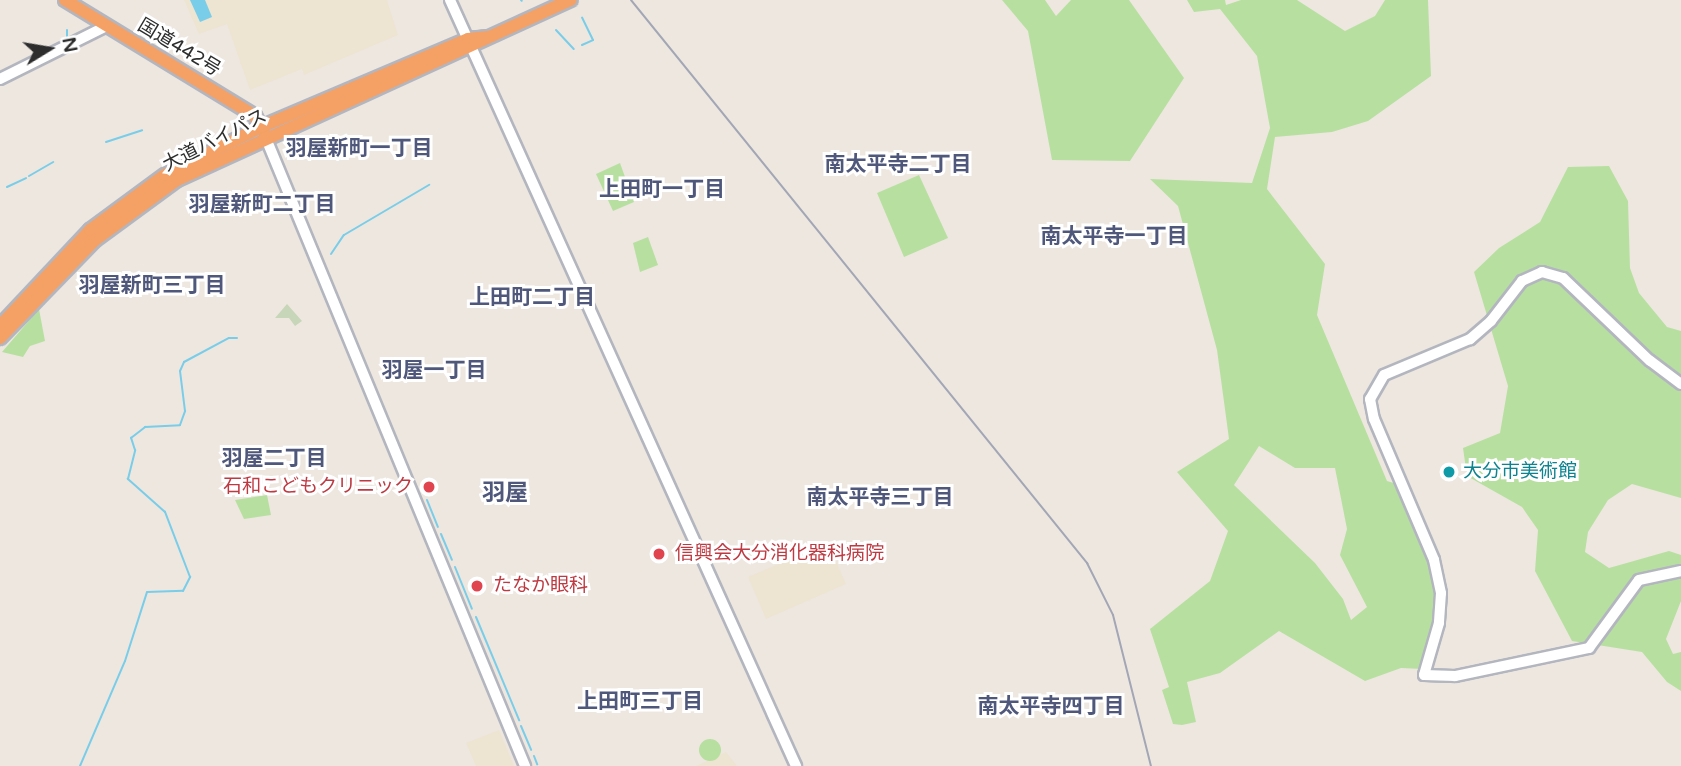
<!DOCTYPE html>
<meta charset="utf-8">
<style>
body{margin:0}
#map{position:relative;width:1681px;height:766px;overflow:hidden;background:#ede7e0;font-family:"Varela Round","Noto Sans JP",sans-serif}
div>[style]{position:absolute}
.education>*{inset:0;background:#ede4d1}
.green>*{inset:0;background:#b7e0a0}
.round{border-radius:50%}
.cemetery>*{inset:0;background:#c7d6b8}
.water>*{inset:0;background:#7acde8}
.stream>*{height:2px;margin:-1px;padding:0 1px;transform-origin:1px;border-radius:1px;background:#7acde8}
.roads{filter:drop-shadow(2px 0 #b3b6bf) drop-shadow(-2px 0 #b3b6bf) drop-shadow(0 2px #b3b6bf) drop-shadow(0 -2px #b3b6bf)}
.secondary>*{height:10px;margin:-5px;padding:0 5px;transform-origin:5px;border-radius:5px;background:#fff}
.highway>*{height:12px;margin:-6px;padding:0 6px;transform-origin:6px;border-radius:6px;background:#f5a064}
.rail>*{height:2px;margin:-1px;padding:0 1px;transform-origin:1px;border-radius:1px;background:#a3a6b5}
.dots>*{width:19px;height:19px;translate:-50% -50%;box-sizing:border-box;border:4px solid #fff;border-radius:50%}
span{translate:-50% -50%;white-space:nowrap;text-align:center;line-height:1.15;-webkit-text-stroke:6px #fff;paint-order:stroke}
.street-label{font-size:19px;color:#2d2d2d}
.culture-label{font-size:19px;color:#0d838f}
.left{translate:0 -50%;text-align:left}
.health-label{font-size:19px;color:#be3a42}
.right{translate:-100% -50%;text-align:right}
.neighbourhood-label{font-size:21px;color:#4f587b;font-weight:700}
.quarter-label{font-size:23px;color:#4f587b;font-weight:700}
.north{position:absolute;left:14px;top:14px;width:70px;height:70px;-webkit-text-stroke:5px #fff;paint-order:stroke;rotate:79deg;font-size:19px;font-weight:700;line-height:28px;text-align:center;color:#2d2d2d}
.north::after{content:'';display:block;margin:auto;width:24px;height:32px;background:#2d2d2d;clip-path:polygon(50% 0,100% 100%,50% 72%,0 100%)}
</style>
<div id="map">
<div class="education">
<div style="clip-path:polygon(184px 0,387px 0,398px 35px,304px 75px,302px 69px,250px 90px,227px 24px,199px 34px)"></div>
<div style="clip-path:polygon(828px 543px,846px 584px,766px 619px,748px 577px)"></div>
<div style="clip-path:polygon(499px 730px,514px 766px,476px 766px,466px 743px)"></div>
<div style="clip-path:polygon(726px 752px,737px 766px,696px 766px)"></div>
</div>
<div class="green">
<div style="clip-path:polygon(1002px 0,1045px 0,1056px 16px,1071px 0,1129px 0,1184px 78px,1130px 161px,1052px 160px,1028px 31px)"></div>
<div style="clip-path:polygon(evenodd,1187px 0,1225px 0,1226px 5px,1241px 0,1297px 0,1345px 31px,1375px 16px,1385px 0,1428px 0,1431px 76px,1368px 121px,1332px 132px,1275px 137px,1267px 189px,1325px 264px,1317px 315px,1387px 481px,1397px 484px,1431px 561px,1439px 594px,1437px 620px,1422px 669px,1401px 668px,1365px 681px,1279px 631px,1220px 673px,1187px 682px,1196px 722px,1182px 725px,1173px 724px,1162px 690px,1169px 687px,1150px 629px,1210px 581px,1228px 531px,1177px 472px,1229px 439px,1217px 350px,1178px 206px,1150px 179px,1252px 183px,1270px 128px,1257px 56px,1220px 9px,1194px 12px,1187px 0,1259px 446px,1295px 468px,1335px 468px,1347px 529px,1340px 555px,1367px 607px,1351px 620px,1343px 599px,1315px 563px,1234px 485px,1259px 446px)"></div>
<div style="clip-path:polygon(620px 163px,634px 202px,613px 211px,596px 174px)"></div>
<div style="clip-path:polygon(1609px 166px,1628px 201px,1630px 268px,1639px 293px,1667px 327px,1681px 331px,1681px 498px,1632px 484px,1608px 500px,1588px 532px,1585px 552px,1609px 568px,1669px 551px,1681px 555px,1681px 601px,1666px 639px,1673px 654px,1681px 652px,1681px 691px,1667px 682px,1642px 652px,1572px 641px,1535px 571px,1538px 530px,1522px 507px,1467px 476px,1463px 448px,1500px 433px,1508px 386px,1474px 272px,1499px 248px,1540px 222px,1568px 167px)"></div>
<div style="clip-path:polygon(919px 175px,948px 238px,904px 257px,877px 193px)"></div>
<div style="clip-path:polygon(648px 237px,658px 265px,640px 272px,633px 243px)"></div>
<div style="clip-path:polygon(39px 309px,45px 341px,30px 346px,23px 357px,2px 352px)"></div>
<div style="clip-path:polygon(267px 495px,271px 515px,244px 519px,235px 500px)"></div>
<div class="round" style="left:699px;top:739px;width:22px;height:22px"></div>
</div>
<div class="cemetery">
<div style="clip-path:polygon(287px 304px,302px 321px,295px 326px,289px 318px,275px 318px)"></div>
</div>
<div class="water">
<div style="clip-path:polygon(190px 0,205px 0,212px 17px,200px 22px)"></div>
</div>
<div class="stream">
<div style="left:521px;top:0;width:1px;rotate:45deg"></div>
<div style="left:556px;top:30px;width:26px;rotate:47deg"></div>
<div style="left:67px;top:40px;width:10px;rotate:-90deg"></div>
<div style="left:582px;top:45px;width:12px;rotate:-24deg"></div>
<div style="left:593px;top:40px;width:25px;rotate:-116deg"></div>
<div style="left:106px;top:142px;width:38px;rotate:-18deg"></div>
<div style="left:29px;top:176px;width:28px;rotate:-30deg"></div>
<div style="left:7px;top:187px;width:21px;rotate:-25deg"></div>
<div style="left:331px;top:254px;width:23px;rotate:-56deg"></div>
<div style="left:344px;top:235px;width:99px;rotate:-30.5deg"></div>
<div style="left:427px;top:500px;width:29px;rotate:68deg"></div>
<div style="left:441px;top:534px;width:28px;rotate:67deg"></div>
<div style="left:455px;top:567px;width:45px;rotate:68deg"></div>
<div style="left:476px;top:617px;width:112px;rotate:67.3deg"></div>
<div style="left:521px;top:726px;width:26px;rotate:67deg"></div>
<div style="left:534px;top:756px;width:9px;rotate:69deg"></div>
<div style="left:80px;top:766px;width:114px;rotate:-66.8deg"></div>
<div style="left:125px;top:661px;width:72px;rotate:-72.3deg"></div>
<div style="left:147px;top:592px;width:36px;rotate:-2deg"></div>
<div style="left:183px;top:591px;width:16px;rotate:-63deg"></div>
<div style="left:190px;top:577px;width:70px;rotate:-111deg"></div>
<div style="left:165px;top:512px;width:50px;rotate:-138.3deg"></div>
<div style="left:128px;top:479px;width:30px;rotate:-76deg"></div>
<div style="left:135px;top:450px;width:13px;rotate:-108deg"></div>
<div style="left:131px;top:438px;width:18px;rotate:-38deg"></div>
<div style="left:145px;top:427px;width:35px;rotate:-3deg"></div>
<div style="left:180px;top:425px;width:15px;rotate:-70deg"></div>
<div style="left:185px;top:411px;width:40px;rotate:-97.1deg"></div>
<div style="left:180px;top:371px;width:10px;rotate:-66deg"></div>
<div style="left:184px;top:362px;width:51px;rotate:-28.1deg"></div>
<div style="left:229px;top:338px;width:8px"></div>
</div>
<div class="roads">
<div class="secondary">
<div style="left:450px;top:0;width:841px;rotate:65.69deg"></div>
<div style="left:0;top:79px;width:119px;rotate:-26.4deg"></div>
<div style="left:265px;top:136px;width:682px;rotate:67.57deg"></div>
<div style="left:1681px;top:384px;width:39px;rotate:-143deg"></div>
<div style="left:1650px;top:361px;width:120px;rotate:-136.3deg"></div>
<div style="left:1563px;top:278px;width:22px;rotate:-164deg"></div>
<div style="left:1542px;top:272px;width:22px;rotate:156deg"></div>
<div style="left:1522px;top:281px;width:51px;rotate:127.8deg"></div>
<div style="left:1491px;top:321px;width:28px;rotate:139deg"></div>
<div style="left:1470px;top:339px;width:93px;rotate:157.3deg"></div>
<div style="left:1384px;top:375px;width:28px;rotate:120deg"></div>
<div style="left:1370px;top:399px;width:20px;rotate:79deg"></div>
<div style="left:1374px;top:419px;width:153px;rotate:66.9deg"></div>
<div style="left:1434px;top:560px;width:34px;rotate:78deg"></div>
<div style="left:1441px;top:593px;width:30px;rotate:94deg"></div>
<div style="left:1439px;top:623px;width:54px;rotate:106.1deg"></div>
<div style="left:1424px;top:675px;width:31px;rotate:2deg"></div>
<div style="left:1455px;top:676px;width:137px;rotate:-11.8deg"></div>
<div style="left:1589px;top:648px;width:84px;rotate:-53.7deg"></div>
<div style="left:1639px;top:580px;width:43px;rotate:-12.1deg"></div>
</div>
<div class="highway">
<div style="left:65px;top:0;width:223px;rotate:31.4deg"></div>
<div style="left:255px;top:116px;width:18px;rotate:61deg"></div>
<div style="left:0;top:326px;width:132px;rotate:-46.8deg"></div>
<div style="left:90px;top:230px;width:93px;rotate:-36.3deg"></div>
<div style="left:165px;top:175px;width:107px;rotate:-26.6deg"></div>
<div style="left:261px;top:127px;width:225px;rotate:-23deg"></div>
<div style="left:468px;top:39px;width:18px;rotate:-6deg"></div>
<div style="left:0;top:338px;width:136px;rotate:-45.9deg"></div>
<div style="left:95px;top:240px;width:102px;rotate:-36.2deg"></div>
<div style="left:177px;top:180px;width:433px;rotate:-24.6deg"></div>
</div>
</div>
<div class="rail">
<div style="left:631px;top:0;width:725px;rotate:50.99deg"></div>
<div style="left:1087px;top:563px;width:58px;rotate:63.4deg"></div>
<div style="left:1113px;top:615px;width:156px;rotate:75.9deg"></div>
</div>
<div class="dots">
<div style="left:1449px;top:472px;background:#0f9aa8"></div>
<div style="left:429px;top:487px;background:#e0444e"></div>
<div style="left:659px;top:554px;background:#e0444e"></div>
<div style="left:477px;top:586px;background:#e0444e"></div>
</div>
<div class="street-label">
<span style="left:179px;top:48px;rotate:31deg">国道442号</span>
<span style="left:215px;top:141px;rotate:-27deg">大道バイパス</span>
</div>
<div class="culture-label">
<span class="left" style="left:1463px;top:472px">大分市美術館</span>
</div>
<div class="health-label">
<span class="right" style="left:413px;top:487px">石和こどもクリニック</span>
<span class="left" style="left:675px;top:554px">信興会大分消化器科病院</span>
<span class="left" style="left:493px;top:586px">たなか眼科</span>
</div>
<div class="neighbourhood-label">
<span style="left:359px;top:149px">羽屋新町一丁目</span>
<span style="left:898px;top:165px">南太平寺二丁目</span>
<span style="left:662px;top:190px">上田町一丁目</span>
<span style="left:262px;top:205px">羽屋新町二丁目</span>
<span style="left:1114px;top:237px">南太平寺一丁目</span>
<span style="left:152px;top:286px">羽屋新町三丁目</span>
<span style="left:532px;top:298px">上田町二丁目</span>
<span style="left:434px;top:371px">羽屋一丁目</span>
<span style="left:274px;top:459px">羽屋二丁目</span>
<span style="left:880px;top:498px">南太平寺三丁目</span>
<span style="left:640px;top:702px">上田町三丁目</span>
<span style="left:1051px;top:707px">南太平寺四丁目</span>
</div>
<div class="quarter-label">
<span style="left:505px;top:493px">羽屋</span>
</div>
<div class="north">N</div>
</div>
